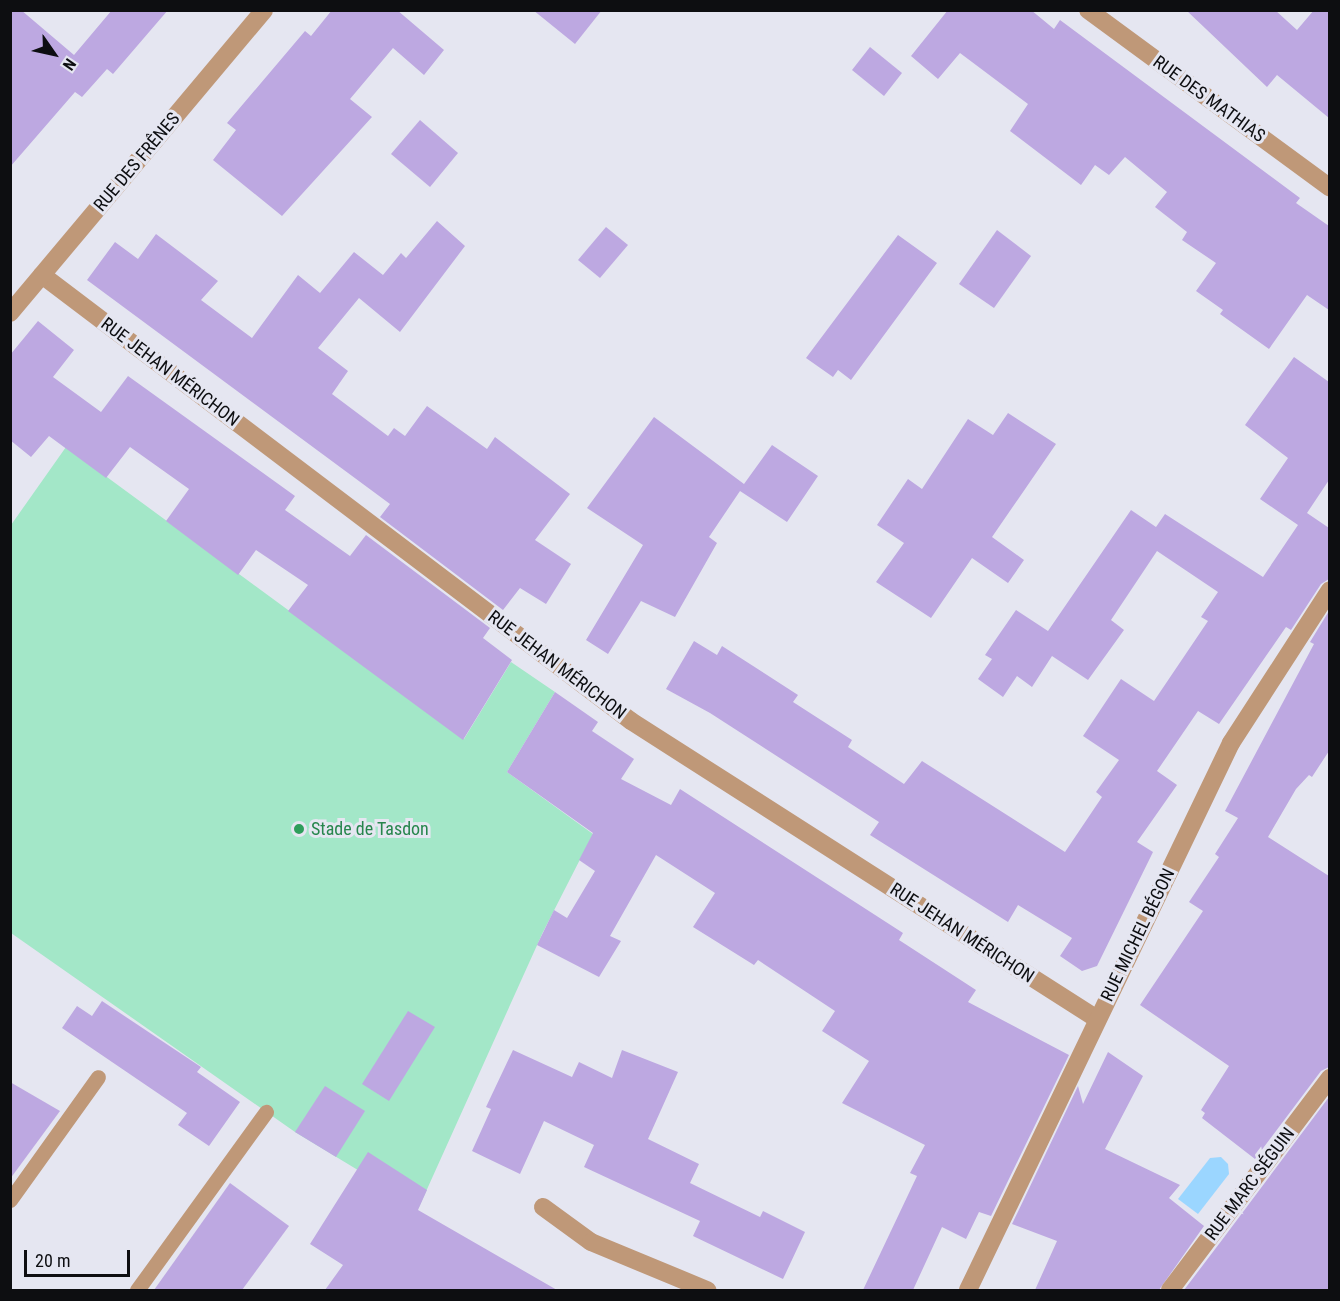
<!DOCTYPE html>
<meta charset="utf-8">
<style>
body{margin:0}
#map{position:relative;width:1340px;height:1301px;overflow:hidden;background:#e5e6f1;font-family:"Roboto Condensed",sans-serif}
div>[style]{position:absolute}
.green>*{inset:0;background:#a3e7c8}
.water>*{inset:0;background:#9bd6ff}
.building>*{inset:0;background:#bda8e1}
.service>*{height:15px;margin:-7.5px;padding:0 7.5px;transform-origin:7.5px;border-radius:7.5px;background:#bf9878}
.minor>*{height:18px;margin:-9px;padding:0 9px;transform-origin:9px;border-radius:9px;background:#bf9878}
.dots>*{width:16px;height:16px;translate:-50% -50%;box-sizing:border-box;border:3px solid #e5e6f1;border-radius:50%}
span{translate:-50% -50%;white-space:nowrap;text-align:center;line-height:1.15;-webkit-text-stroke:6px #e5e6f1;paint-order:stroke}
.street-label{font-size:18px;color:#0d0e11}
.leisure-label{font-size:18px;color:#27864d}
.left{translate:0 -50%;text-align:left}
.frame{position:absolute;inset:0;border:12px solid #0d0e11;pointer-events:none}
.north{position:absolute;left:24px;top:24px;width:60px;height:60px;-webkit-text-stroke:4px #e5e6f1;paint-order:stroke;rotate:124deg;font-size:16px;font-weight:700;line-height:24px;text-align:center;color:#0d0e11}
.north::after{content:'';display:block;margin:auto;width:21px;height:27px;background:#0d0e11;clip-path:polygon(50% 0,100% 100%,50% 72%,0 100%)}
.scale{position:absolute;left:24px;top:1250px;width:106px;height:27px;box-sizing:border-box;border:3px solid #0d0e11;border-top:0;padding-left:8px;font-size:18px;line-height:21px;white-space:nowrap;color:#0d0e11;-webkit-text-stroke:4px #e5e6f1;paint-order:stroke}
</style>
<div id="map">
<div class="green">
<div style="clip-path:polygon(66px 447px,464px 739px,511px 662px,555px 692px,507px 772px,593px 834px,543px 932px,419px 1207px,295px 1132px,11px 933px,11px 525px)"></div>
</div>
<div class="water">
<div style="clip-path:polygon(1221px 1157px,1228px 1164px,1229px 1174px,1198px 1214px,1178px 1199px,1210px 1158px)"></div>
</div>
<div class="building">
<div style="clip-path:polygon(10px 10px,21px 10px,74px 55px,112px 10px,168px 10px,113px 74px,107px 69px,82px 97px,75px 92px,10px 167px)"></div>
<div style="clip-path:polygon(332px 10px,397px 10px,444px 50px,424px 75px,393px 48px,350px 99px,372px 117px,282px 216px,213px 160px,236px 130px,227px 123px,305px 31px,311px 36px)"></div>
<div style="clip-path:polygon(533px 10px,602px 10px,575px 44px)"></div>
<div style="clip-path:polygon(948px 10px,1031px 10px,1054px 29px,1060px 20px,1300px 198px,1296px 203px,1329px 226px,1329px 310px,1307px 295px,1269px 349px,1220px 314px,1223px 310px,1196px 291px,1216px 263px,1182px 240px,1187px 232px,1155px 207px,1167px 192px,1125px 157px,1109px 175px,1095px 165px,1081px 185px,1010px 131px,1028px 104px,960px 53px,938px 79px,911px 56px)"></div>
<div style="clip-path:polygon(1186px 10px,1275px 10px,1297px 30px,1314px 10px,1329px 10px,1329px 118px,1277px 75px,1267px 87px)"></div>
<div style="clip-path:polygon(870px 47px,902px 73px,884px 96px,852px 70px)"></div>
<div style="clip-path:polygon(420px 120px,458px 153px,430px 187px,391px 154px)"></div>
<div style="clip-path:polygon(437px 221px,465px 246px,400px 332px,359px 298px,318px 348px,348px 371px,332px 394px,388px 436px,394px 428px,405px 436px,427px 406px,487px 449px,495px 437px,570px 494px,535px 540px,571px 564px,546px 604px,520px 588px,503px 610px,380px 517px,390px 504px,87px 280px,115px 242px,138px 259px,156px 234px,218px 281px,201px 300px,252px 338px,298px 275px,320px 293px,354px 252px,383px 275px,401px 253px,406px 258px)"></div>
<div style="clip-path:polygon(606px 227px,628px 245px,600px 278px,578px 260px)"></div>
<div style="clip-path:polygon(997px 230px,1031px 256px,994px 308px,959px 284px)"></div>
<div style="clip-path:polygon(898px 235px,937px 263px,851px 380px,838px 370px,833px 377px,806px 358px)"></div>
<div style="clip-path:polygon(38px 321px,74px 350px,53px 377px,101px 412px,128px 376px,295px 496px,285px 510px,350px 556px,366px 535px,490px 628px,483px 638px,512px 660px,463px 740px,288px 611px,308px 585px,256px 550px,238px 575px,166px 521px,189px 489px,130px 447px,106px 478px,49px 436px,31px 457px,10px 440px,10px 355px)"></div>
<div style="clip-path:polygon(1294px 357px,1329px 382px,1329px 480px,1307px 513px,1329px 528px,1329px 579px,1321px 584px,1291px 630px,1286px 627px,1219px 724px,1198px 711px,1157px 771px,1177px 785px,1137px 842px,1153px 852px,1097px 966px,1082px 971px,1060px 956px,1072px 938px,1018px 905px,1008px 922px,870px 835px,879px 822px,710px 713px,666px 689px,694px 641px,717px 655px,722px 646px,798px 695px,793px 702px,852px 740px,848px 747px,904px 784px,922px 761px,1065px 852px,1102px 797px,1096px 792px,1119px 760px,1083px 736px,1121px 679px,1154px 701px,1208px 621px,1201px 617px,1218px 592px,1157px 551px,1111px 620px,1124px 630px,1088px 680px,1052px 656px,1032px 687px,1017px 676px,1003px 697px,978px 679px,992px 659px,985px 655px,1016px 610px,1048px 631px,1131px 510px,1156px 527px,1165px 514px,1263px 577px,1298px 525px,1260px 499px,1288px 458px,1245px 425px)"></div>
<div style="clip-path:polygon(1008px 413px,1056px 444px,992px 537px,1024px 560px,1008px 583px,972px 558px,931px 618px,876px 582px,904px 543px,877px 525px,908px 479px,922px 489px,968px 419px,993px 435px)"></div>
<div style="clip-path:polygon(654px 417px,744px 484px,772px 445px,818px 476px,787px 522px,740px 491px,709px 537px,717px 543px,675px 617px,641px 601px,608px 654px,586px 640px,643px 545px,587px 508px)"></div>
<div style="clip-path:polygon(1329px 611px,1329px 751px,1312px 777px,1309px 775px,1296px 789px,1268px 837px,1329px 876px,1329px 1067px,1321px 1071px,1255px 1159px,1202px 1118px,1205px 1113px,1201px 1110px,1229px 1066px,1140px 1005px,1203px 911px,1189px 902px,1219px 857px,1215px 854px,1238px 818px,1225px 811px,1314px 644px,1310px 642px)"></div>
<div style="clip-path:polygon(555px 692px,598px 722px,592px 731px,634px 759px,621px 779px,671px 805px,680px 789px,903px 933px,899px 940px,976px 990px,968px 1002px,1069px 1055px,991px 1216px,979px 1212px,966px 1239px,942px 1227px,913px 1290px,863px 1290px,917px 1176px,910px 1173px,925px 1145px,842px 1103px,869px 1061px,822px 1031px,835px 1011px,758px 960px,754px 965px,693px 927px,715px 893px,656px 855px,610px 936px,621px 941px,599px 977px,537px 945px,554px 910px,567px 918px,595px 871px,579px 860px,593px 833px,507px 772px)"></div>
<div style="clip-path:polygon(102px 1001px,201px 1067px,197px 1072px,240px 1102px,209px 1146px,178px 1125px,187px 1113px,62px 1028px,77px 1006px,92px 1016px)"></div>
<div style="clip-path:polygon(408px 1011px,435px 1027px,389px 1101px,362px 1084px)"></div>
<div style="clip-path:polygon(513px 1050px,572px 1077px,579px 1062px,612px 1078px,622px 1050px,678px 1072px,648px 1139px,699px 1164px,690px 1183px,760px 1217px,763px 1211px,805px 1232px,783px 1279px,693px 1236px,700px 1221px,584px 1167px,594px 1145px,544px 1121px,520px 1174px,472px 1151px,491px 1109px,486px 1107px)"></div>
<div style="clip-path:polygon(1108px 1052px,1143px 1076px,1105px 1149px,1180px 1185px,1169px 1198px,1204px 1226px,1159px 1290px,1035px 1290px,1057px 1241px,1012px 1224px,1078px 1086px,1083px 1104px)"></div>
<div style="clip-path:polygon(10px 1082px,60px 1111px,10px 1179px)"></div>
<div style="clip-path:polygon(325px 1086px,365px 1111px,336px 1157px,295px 1132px)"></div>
<div style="clip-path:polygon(1329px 1097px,1329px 1290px,1184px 1290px,1222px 1240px)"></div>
<div style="clip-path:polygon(368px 1152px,427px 1190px,418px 1210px,557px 1290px,325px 1290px,343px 1265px,310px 1244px)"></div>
<div style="clip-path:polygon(230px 1183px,289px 1226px,242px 1290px,154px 1290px)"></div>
</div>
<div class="service">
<div style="left:10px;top:1200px;width:151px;rotate:-54.4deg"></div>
<div style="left:137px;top:1290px;width:220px;rotate:-54.1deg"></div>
</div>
<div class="minor">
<div style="left:1088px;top:10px;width:300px;rotate:36.3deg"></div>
<div style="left:42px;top:275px;width:739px;rotate:37.13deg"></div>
<div style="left:631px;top:721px;width:553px;rotate:32.6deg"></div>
<div style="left:10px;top:313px;width:395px;rotate:-50deg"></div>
<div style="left:543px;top:1207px;width:59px;rotate:36.1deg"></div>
<div style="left:591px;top:1242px;width:126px;rotate:22.5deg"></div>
<div style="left:968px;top:1290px;width:607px;rotate:-64.32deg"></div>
<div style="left:1231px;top:743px;width:182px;rotate:-57.1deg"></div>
<div style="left:1170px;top:1290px;width:266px;rotate:-53deg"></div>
</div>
<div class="dots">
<div style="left:299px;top:829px;background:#2e9e5b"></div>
</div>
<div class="street-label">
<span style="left:1209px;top:99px;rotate:36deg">RUE DES MATHIAS</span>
<span style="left:137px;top:162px;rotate:-50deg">RUE DES FRÊNES</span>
<span style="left:170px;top:372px;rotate:37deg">RUE JEHAN MÉRICHON</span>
<span style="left:557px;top:665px;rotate:37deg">RUE JEHAN MÉRICHON</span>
<span style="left:962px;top:933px;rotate:33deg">RUE JEHAN MÉRICHON</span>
<span style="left:1138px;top:935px;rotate:-64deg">RUE MICHEL BÉGON</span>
<span style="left:1250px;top:1184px;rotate:-53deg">RUE MARC SÉGUIN</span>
</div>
<div class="leisure-label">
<span class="left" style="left:311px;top:829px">Stade de Tasdon</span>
</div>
<div class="frame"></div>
<div class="north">N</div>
<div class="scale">20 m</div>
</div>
